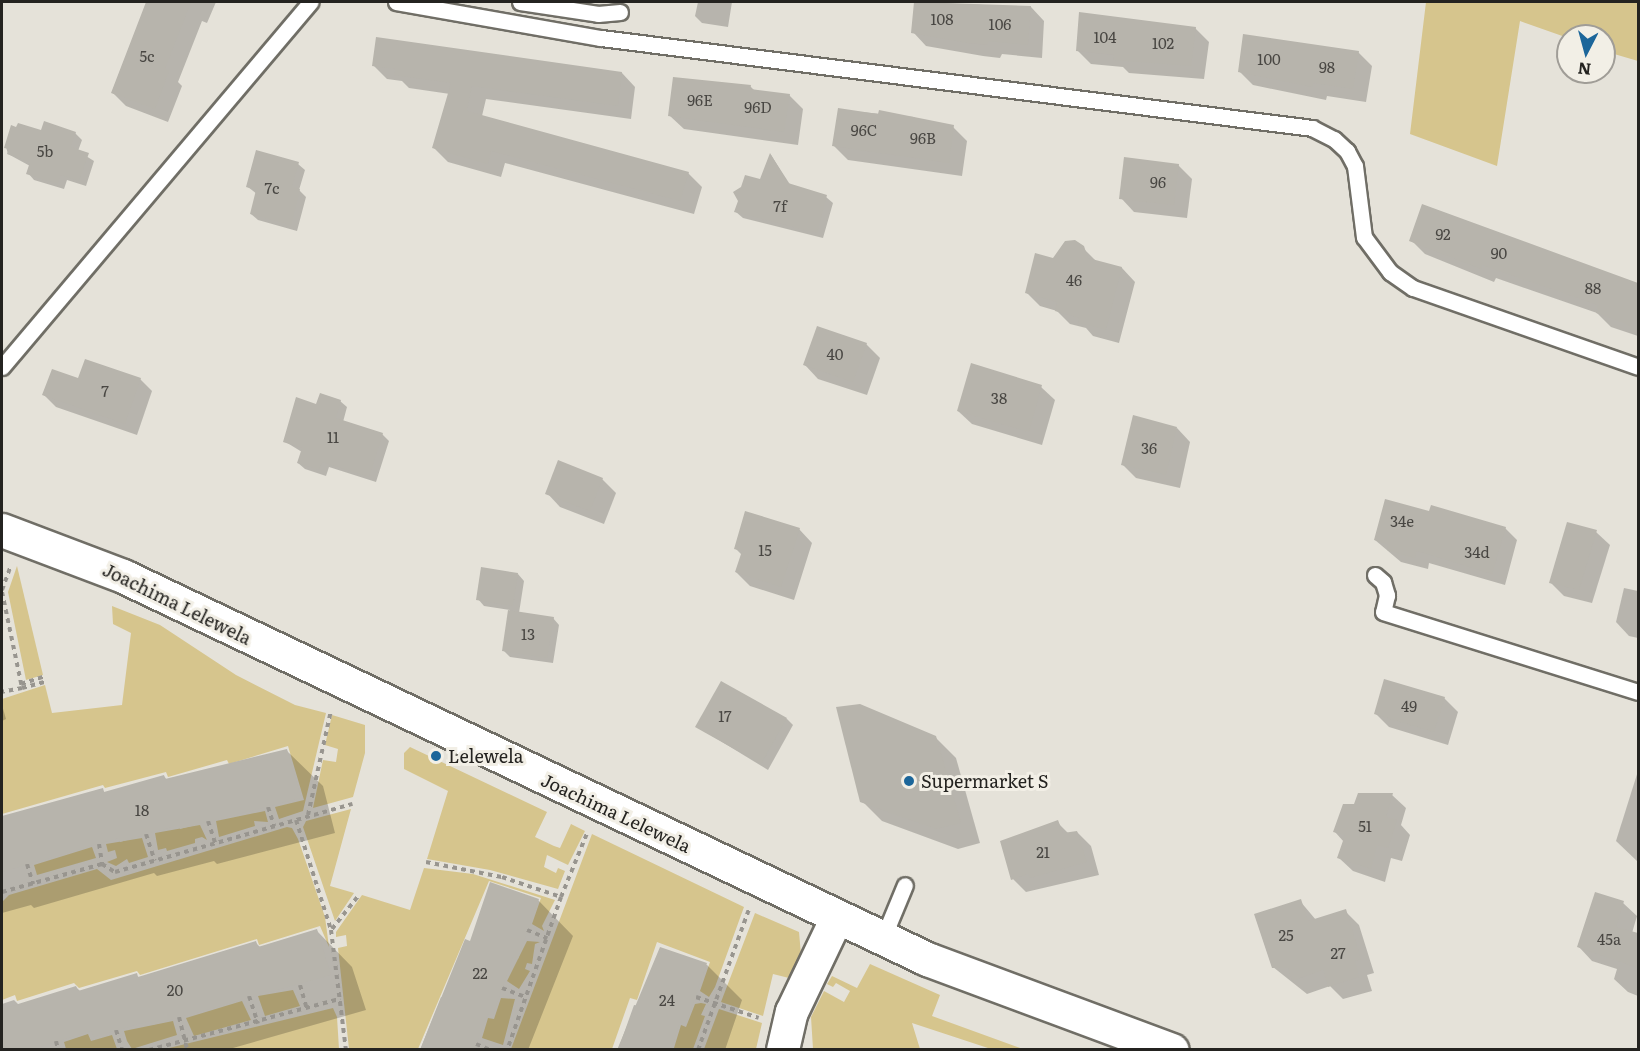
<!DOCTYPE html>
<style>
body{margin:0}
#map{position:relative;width:1640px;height:1051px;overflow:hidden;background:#e5e2d9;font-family:Literata,serif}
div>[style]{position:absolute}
.green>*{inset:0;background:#d6c58d}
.shadow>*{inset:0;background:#0003}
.building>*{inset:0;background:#b7b4ac}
.path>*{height:4px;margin-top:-2px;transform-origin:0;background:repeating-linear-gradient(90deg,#98958f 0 4.5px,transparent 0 9px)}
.roads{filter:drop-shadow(2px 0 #706e66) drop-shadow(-2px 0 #706e66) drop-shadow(0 2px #706e66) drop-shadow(0 -2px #706e66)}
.lane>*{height:15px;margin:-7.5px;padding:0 7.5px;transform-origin:7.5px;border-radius:7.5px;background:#fff}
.street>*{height:32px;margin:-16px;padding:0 16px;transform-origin:16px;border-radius:16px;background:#fff}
.secondary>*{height:33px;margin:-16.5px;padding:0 16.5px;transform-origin:16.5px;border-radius:16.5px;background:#fff}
.dots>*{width:16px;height:16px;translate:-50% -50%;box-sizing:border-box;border:3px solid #f2efe6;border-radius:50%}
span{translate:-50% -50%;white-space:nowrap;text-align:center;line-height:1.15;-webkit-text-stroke:6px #f2efe6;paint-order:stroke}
.number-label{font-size:15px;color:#494743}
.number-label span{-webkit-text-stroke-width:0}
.street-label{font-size:18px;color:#242320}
.poi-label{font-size:18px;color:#242320}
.left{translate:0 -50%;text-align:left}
.frame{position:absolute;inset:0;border:3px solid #242320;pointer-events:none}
.north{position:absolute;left:1556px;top:24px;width:60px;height:60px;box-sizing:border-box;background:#f2efe6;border:2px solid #a09d97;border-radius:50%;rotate:186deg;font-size:16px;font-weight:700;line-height:24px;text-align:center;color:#242320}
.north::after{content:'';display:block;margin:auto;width:21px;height:27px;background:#1c669a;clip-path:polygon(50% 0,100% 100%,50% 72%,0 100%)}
</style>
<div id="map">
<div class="green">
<div style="clip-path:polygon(1426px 2px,1638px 2px,1638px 61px,1604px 51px,1604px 36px,1568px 38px,1520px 21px,1497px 166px,1410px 134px)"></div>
<div style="clip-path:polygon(17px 566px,43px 675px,26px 680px,8px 592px)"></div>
<div style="clip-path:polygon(112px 606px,160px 625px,236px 675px,295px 705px,326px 713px,303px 811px,279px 819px,275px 807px,304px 800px,288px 746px,229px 764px,227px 760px,168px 777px,166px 772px,105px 788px,103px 785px,2px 814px,2px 699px,45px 685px,52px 713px,122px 705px,131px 633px,113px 624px)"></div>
<div style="clip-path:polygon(332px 715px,365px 725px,365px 753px,353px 797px,313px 808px,323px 760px,336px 762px,338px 749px,325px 745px)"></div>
<div style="clip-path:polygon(410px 747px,547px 812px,535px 837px,554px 846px,560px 848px,571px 824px,585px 831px,568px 865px,547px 855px,544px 867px,556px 873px,558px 868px,565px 871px,558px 889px,490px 870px,427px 859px,448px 791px,404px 769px,404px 753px)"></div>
<div style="clip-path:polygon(351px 809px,330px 886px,354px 893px,335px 921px,303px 827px,306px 821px)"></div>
<div style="clip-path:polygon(265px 811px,268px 822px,254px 821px,255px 826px,219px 837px,216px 821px)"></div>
<div style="clip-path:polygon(200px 825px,207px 840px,202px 837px,195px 839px,195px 843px,167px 851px,166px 848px,158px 850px,155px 833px)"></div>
<div style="clip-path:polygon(287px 827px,292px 828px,298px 839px,325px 917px,329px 947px,320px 926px,259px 945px,257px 939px,140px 975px,137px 971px,79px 988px,74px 983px,17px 1001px,15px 995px,2px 1000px,2px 902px,9px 895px,97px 869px,111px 880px)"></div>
<div style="clip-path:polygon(592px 834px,744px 907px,715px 987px,709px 997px,700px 991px,710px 962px,657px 942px,637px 1000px,630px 998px,612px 1049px,511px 1049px)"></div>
<div style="clip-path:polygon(142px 838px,148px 857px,129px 863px,127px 859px,116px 866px,107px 862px,117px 858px,115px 850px,108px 852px,106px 844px)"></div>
<div style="clip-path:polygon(92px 847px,96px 858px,37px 875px,34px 865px)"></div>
<div style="clip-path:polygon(424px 868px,473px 874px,555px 900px,542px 926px,544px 931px,532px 924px,541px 898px,489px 881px,418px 1049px,349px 1049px,338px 948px,347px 946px,346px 935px,336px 937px,336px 932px,362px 895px,410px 910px)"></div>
<div style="clip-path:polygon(755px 913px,799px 932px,802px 966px,797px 980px,773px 974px,763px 1016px,721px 1002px)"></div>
<div style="clip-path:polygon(527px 941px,540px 942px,535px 944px,532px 964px,527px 963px,525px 969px,530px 971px,519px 989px,507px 981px)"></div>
<div style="clip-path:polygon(870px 964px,940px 995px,932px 1016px,1023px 1049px,991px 1049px,912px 1023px,920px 1049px,813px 1049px,811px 1017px,824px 991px,844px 1002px,850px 991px,836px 983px,833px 987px,827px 984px,832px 976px,857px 988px)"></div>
<div style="clip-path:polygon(293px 990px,300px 1006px,265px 1016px,258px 996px)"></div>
<div style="clip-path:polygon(501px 998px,515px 999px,503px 1045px,482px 1038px,488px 1018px,494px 1019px)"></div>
<div style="clip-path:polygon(242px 1001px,251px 1020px,194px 1036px,186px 1018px)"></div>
<div style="clip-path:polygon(701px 1003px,706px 1004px,701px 1015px,705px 1016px,693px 1049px,674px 1048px,681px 1025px,686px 1027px,695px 1004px)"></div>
<div style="clip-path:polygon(333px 1008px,337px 1017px,339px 1049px,165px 1049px)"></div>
<div style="clip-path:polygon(719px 1009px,762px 1023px,756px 1049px,704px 1049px)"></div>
<div style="clip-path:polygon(173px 1021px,177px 1035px,132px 1049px,127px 1041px,124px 1031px)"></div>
<div style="clip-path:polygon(88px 1034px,91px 1041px,112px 1035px,117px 1049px,66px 1049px,64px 1042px)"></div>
</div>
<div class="shadow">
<div style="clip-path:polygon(147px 2px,216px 2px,207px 23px,202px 21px,178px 82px,182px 86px,168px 122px,126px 106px,112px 92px)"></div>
<div style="clip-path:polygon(698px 2px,740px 2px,732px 2px,728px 27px,702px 23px,695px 16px)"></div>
<div style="clip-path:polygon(916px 2px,1031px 7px,1044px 21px,1042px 58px,1002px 54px,1000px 58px,983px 56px,926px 46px,913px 32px)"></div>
<div style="clip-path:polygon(1195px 28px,1209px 42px,1204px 79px,1129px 73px,1123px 67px,1091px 64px,1077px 50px)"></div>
<div style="clip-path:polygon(1358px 52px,1372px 66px,1366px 102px,1327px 96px,1326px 100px,1253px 85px,1239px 71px)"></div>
<div style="clip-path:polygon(373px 65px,622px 73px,635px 87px,631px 119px,486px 99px,482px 116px,688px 173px,702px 187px,694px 214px,505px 163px,501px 177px,448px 162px,434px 148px,450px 94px,409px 88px,402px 81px,387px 79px)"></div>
<div style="clip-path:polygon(750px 86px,755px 91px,789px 95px,803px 109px,798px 145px,684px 129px,670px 116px)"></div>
<div style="clip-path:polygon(839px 110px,914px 117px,919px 122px,953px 127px,967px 141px,962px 176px,848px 160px,834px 146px)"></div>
<div style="clip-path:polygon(42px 132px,75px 133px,82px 140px,78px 151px,94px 161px,86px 186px,67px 180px,64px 189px,34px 180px,28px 173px,30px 166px,8px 154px,6px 147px)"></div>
<div style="clip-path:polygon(771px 155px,791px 186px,826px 197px,833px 203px,823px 238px,743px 218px,736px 212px,761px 181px)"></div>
<div style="clip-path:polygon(298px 164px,305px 170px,299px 190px,306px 197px,297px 231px,258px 220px,251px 214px,257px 194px,248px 187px)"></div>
<div style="clip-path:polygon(1178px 165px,1192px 179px,1187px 218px,1134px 212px,1121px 198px)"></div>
<div style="clip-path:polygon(1423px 205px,1638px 286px,1638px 336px,1611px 327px,1597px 313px,1496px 278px,1494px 282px,1425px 254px,1411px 240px)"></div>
<div style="clip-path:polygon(1083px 248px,1097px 262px,1122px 268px,1135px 282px,1119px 343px,1093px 336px,1086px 328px,1070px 324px,1057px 311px,1040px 306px,1026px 292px,1054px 260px)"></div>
<div style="clip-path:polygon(866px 344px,880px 358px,867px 395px,818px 379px,805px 365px)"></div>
<div style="clip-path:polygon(140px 379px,152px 391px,137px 435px,56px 407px,44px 395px,79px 380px)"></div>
<div style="clip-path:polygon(1041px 387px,1055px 400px,1042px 445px,972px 424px,958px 411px)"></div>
<div style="clip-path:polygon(340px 401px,347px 407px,343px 422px,382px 434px,389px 441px,376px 482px,329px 467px,326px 476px,305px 469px,298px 463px,302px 452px,284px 441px,317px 406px)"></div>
<div style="clip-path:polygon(1177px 428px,1190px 442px,1180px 488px,1136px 478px,1123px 465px)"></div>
<div style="clip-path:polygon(602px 479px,616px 493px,604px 524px,560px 507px,547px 493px)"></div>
<div style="clip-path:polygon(1430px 513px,1505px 528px,1517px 540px,1505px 585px,1429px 563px,1428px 569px,1401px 562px,1375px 540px)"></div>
<div style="clip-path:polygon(799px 529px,812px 543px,794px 600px,750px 586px,736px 572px,742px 555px,735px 548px)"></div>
<div style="clip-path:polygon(1596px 532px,1610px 545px,1592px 603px,1564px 596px,1550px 582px)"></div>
<div style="clip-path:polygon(518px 574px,524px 581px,519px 613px,553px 618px,559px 625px,553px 663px,510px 657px,503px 650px,510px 610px,484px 606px,478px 599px)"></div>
<div style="clip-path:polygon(1624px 588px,1638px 591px,1638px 638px,1629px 636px,1616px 622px)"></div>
<div style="clip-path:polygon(1444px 698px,1458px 712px,1448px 745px,1389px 727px,1375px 713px)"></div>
<div style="clip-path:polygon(2px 705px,6px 719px,2px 721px)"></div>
<div style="clip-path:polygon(787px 719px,793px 725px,768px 770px,696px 726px)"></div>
<div style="clip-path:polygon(935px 737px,956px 758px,980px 843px,958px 849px,882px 821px,862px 801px)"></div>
<div style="clip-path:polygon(287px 751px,323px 786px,335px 833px,217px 864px,214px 861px,157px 876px,154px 873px,34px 908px,31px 905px,2px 913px,2px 818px,102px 789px,105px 793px,164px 776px,167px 780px)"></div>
<div style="clip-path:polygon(1638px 771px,1638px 862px,1616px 841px)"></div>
<div style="clip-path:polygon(1392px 795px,1406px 808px,1401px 825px,1410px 835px,1402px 861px,1391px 858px,1385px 882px,1353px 871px,1339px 858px,1344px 842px,1335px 832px,1355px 806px)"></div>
<div style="clip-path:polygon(1057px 822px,1069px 834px,1077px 832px,1091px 846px,1099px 875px,1026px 892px,1013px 879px)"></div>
<div style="clip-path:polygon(538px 900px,573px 936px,528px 1050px,420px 1050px,441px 997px,446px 998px,471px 943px)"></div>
<div style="clip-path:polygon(1300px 901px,1316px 920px,1345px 911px,1359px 925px,1374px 973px,1367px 975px,1372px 991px,1343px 999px,1330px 986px,1307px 994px,1273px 967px)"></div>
<div style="clip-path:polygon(1623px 903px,1637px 916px,1632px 933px,1638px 935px,1638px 996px,1628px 992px,1614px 979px,1617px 969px,1592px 961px,1579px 947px)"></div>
<div style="clip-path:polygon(317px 931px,352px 967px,366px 1010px,226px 1050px,2px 1050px,2px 1004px,14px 1000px,19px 1005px,76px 987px,81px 992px,136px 975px,140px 978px,256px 943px,261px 948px)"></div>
<div style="clip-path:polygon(660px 949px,707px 965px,742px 1000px,725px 1050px,618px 1050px,634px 1005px,640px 1006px)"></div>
</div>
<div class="building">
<div style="clip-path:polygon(146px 2px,191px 2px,165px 69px,169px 71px,155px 109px,111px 93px)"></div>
<div style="clip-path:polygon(914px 2px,1031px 6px,1028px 45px,988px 41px,987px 45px,968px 43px,911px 33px)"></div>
<div style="clip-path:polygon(1079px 12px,1196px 27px,1191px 66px,1113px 60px,1114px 55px,1076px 51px)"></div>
<div style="clip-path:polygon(1243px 34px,1359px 51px,1353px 89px,1313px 83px,1312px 87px,1238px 72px)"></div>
<div style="clip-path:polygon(376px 37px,622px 72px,618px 106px,472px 86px,467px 111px,689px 172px,680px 201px,491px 151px,488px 164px,432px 148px,451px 83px,394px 75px,395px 69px,372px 66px)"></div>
<div style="clip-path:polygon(673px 77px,751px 85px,750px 89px,790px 94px,784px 132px,668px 116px)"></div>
<div style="clip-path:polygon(838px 108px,878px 114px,879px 110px,954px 125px,949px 163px,832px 146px)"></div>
<div style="clip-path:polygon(44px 121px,76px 132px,71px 147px,89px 153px,79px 181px,61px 175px,58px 184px,26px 174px,30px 162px,7px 154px,9px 149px,4px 148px,11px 125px,16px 127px,18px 123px,41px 130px)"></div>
<div style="clip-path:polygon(256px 150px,299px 162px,292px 187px,300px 189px,291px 225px,250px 214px,256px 190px,246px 187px)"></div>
<div style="clip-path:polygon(770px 153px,788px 183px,827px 195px,817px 233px,734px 212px,738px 201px,733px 192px,741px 187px,745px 175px,760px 179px)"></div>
<div style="clip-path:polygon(1124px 157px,1179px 164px,1174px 205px,1119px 199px)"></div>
<div style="clip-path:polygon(1422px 204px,1638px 283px,1638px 319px,1634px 317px,1631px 326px,1613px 319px,1596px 313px,1598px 305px,1482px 265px,1481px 269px,1409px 241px)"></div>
<div style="clip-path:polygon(1075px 240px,1084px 246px,1088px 258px,1122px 267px,1106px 330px,1078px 323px,1079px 318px,1055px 311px,1057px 302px,1025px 293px,1035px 253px,1053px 258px,1065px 241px)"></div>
<div style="clip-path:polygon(817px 326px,867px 343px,853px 382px,803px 365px)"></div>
<div style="clip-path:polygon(85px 359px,141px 378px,125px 424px,42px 395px,52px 369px,78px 378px)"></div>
<div style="clip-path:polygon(971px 363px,1042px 385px,1029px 432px,957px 411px)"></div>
<div style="clip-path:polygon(320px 393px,341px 400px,336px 418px,383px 433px,369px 477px,322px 462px,319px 470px,297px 463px,302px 448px,283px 442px,296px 397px,316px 404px)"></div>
<div style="clip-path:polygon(1133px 415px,1177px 427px,1166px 475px,1121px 465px)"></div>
<div style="clip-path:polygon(558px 460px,603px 478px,590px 511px,545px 494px)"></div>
<div style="clip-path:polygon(1385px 499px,1429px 511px,1431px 505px,1506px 527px,1492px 574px,1417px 551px,1415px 558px,1387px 550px,1388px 544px,1374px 540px)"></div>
<div style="clip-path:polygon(745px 511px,800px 528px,781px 587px,735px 572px,742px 551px,734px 549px)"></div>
<div style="clip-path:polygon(1567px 522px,1597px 530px,1579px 590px,1549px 583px)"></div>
<div style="clip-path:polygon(481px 567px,518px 573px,513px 606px,476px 600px)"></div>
<div style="clip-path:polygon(508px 610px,554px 617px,547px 658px,502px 651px)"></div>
<div style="clip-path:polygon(1384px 679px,1445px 697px,1434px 732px,1374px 714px)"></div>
<div style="clip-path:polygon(721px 681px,787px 718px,761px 764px,695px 727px)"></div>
<div style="clip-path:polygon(860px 704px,936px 736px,961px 823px,936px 829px,860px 802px,836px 707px)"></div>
<div style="clip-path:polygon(287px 749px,301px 798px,180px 829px,179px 825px,120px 842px,119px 838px,2px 872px,2px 816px,103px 788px,104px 792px,164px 775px,165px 779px)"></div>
<div style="clip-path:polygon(1358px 793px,1393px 793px,1386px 817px,1397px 820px,1388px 848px,1377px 845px,1371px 869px,1337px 858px,1345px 835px,1333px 832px,1343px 804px,1354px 804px)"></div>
<div style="clip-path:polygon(1058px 820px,1063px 833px,1077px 831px,1087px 862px,1030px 878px,1028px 874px,1011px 880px,1000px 841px)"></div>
<div style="clip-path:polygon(490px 882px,539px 899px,518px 959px,513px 957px,493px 1015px,488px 1014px,474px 1050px,420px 1050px,465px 939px,470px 941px)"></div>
<div style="clip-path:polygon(1595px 892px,1624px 901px,1616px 927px,1638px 933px,1638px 968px,1577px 947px)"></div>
<div style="clip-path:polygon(1301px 899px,1308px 921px,1346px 909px,1361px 959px,1355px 961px,1359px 977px,1328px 987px,1323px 970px,1292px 981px,1288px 968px,1272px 968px,1254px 914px)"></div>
<div style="clip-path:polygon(317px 929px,331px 975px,152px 1025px,150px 1021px,93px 1037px,91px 1031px,30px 1050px,2px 1050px,2px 1009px,76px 986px,78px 991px,137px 973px,138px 977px,256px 941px,258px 947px)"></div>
<div style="clip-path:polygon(660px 947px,707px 963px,686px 1024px,680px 1022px,671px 1050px,617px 1050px)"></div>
</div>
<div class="path">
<div style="left:2px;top:590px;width:23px;rotate:-70deg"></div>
<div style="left:2px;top:592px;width:98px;rotate:78.2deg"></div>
<div style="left:22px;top:688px;width:20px;rotate:169deg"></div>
<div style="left:21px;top:684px;width:23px;rotate:-18deg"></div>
<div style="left:22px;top:688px;width:24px;rotate:-15deg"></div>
<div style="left:268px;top:807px;width:20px;rotate:72deg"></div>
<div style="left:308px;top:815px;width:107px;rotate:-77.6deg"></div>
<div style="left:296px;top:820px;width:115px;rotate:72.3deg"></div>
<div style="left:331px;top:930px;width:121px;rotate:82.9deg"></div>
<div style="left:208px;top:821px;width:23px;rotate:72deg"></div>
<div style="left:146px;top:834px;width:28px;rotate:72deg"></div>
<div style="left:99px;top:844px;width:20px;rotate:81deg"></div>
<div style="left:426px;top:862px;width:77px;rotate:11.2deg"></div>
<div style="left:502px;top:877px;width:62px;rotate:18.7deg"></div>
<div style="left:561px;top:897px;width:162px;rotate:109.4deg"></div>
<div style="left:27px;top:864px;width:21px;rotate:73deg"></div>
<div style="left:2px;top:892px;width:104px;rotate:-15.6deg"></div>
<div style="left:102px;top:864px;width:15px;rotate:32deg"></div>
<div style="left:115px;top:872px;width:247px;rotate:-16deg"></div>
<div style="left:561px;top:897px;width:71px;rotate:-67.8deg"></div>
<div style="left:332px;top:929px;width:43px;rotate:-51.5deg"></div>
<div style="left:527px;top:930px;width:22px;rotate:22deg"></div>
<div style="left:300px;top:985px;width:25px;rotate:74deg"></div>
<div style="left:502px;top:988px;width:26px;rotate:21deg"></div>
<div style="left:249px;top:996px;width:29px;rotate:72deg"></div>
<div style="left:696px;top:997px;width:66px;rotate:18.4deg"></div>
<div style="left:179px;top:1017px;width:34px;rotate:76deg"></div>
<div style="left:116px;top:1030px;width:21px;rotate:73deg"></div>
<div style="left:56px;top:1041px;width:9px;rotate:77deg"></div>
<div style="left:476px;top:1044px;width:16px;rotate:22deg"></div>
<div style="left:149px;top:1050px;width:198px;rotate:-15deg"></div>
<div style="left:698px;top:1050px;width:150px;rotate:-70.1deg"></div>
</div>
<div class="roads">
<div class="lane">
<div style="left:396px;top:2px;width:208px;rotate:10deg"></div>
<div style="left:601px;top:38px;width:717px;rotate:7.21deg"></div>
<div style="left:1312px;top:128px;width:25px;rotate:27deg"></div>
<div style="left:1334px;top:139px;width:18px;rotate:43deg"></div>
<div style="left:1347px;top:151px;width:17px;rotate:62deg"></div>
<div style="left:1355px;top:166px;width:72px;rotate:82.8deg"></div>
<div style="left:1364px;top:237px;width:44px;rotate:53.4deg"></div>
<div style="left:1390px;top:272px;width:28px;rotate:35deg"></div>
<div style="left:1413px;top:288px;width:238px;rotate:19.3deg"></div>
<div style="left:520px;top:2px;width:79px;rotate:8.7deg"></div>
<div style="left:598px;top:14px;width:22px;rotate:-5deg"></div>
<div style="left:2px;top:367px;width:478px;rotate:-49.8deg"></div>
<div style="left:1375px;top:575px;width:11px;rotate:41deg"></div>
<div style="left:1383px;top:582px;width:14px;rotate:73deg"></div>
<div style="left:1387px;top:595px;width:17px;rotate:103deg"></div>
<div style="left:1383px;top:612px;width:267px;rotate:17.4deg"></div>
<div style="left:883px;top:938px;width:57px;rotate:-67.5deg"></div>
</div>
<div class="street">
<div style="left:783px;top:1050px;width:39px;rotate:-77deg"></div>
<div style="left:792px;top:1012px;width:104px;rotate:-64.4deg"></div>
</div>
<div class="secondary">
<div style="left:2px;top:530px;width:129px;rotate:20.8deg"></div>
<div style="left:123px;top:576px;width:891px;rotate:25.47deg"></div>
<div style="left:927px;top:959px;width:261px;rotate:20.4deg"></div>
</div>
</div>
<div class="dots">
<div style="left:436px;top:756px;background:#1c669a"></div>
<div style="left:909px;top:781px;background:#1c669a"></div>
</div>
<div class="number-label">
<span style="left:942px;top:19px">108</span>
<span style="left:1000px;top:24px">106</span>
<span style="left:1105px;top:37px">104</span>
<span style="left:1163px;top:43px">102</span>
<span style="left:147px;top:56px">5c</span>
<span style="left:1269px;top:59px">100</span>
<span style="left:1327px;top:67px">98</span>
<span style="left:700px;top:100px">96E</span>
<span style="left:758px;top:107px">96D</span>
<span style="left:864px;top:130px">96C</span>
<span style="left:923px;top:138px">96B</span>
<span style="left:45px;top:151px">5b</span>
<span style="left:1158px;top:182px">96</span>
<span style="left:272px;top:188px">7c</span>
<span style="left:780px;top:206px">7f</span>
<span style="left:1443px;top:234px">92</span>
<span style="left:1499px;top:253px">90</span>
<span style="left:1074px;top:280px">46</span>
<span style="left:1593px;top:288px">88</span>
<span style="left:835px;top:354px">40</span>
<span style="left:105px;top:391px">7</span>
<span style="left:999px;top:398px">38</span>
<span style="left:333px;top:437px">11</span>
<span style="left:1149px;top:448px">36</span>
<span style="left:1402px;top:521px">34e</span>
<span style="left:765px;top:550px">15</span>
<span style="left:1477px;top:552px">34d</span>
<span style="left:528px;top:634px">13</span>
<span style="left:1409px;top:706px">49</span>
<span style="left:725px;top:716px">17</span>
<span style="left:142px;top:810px">18</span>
<span style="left:1365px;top:826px">51</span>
<span style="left:1043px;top:852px">21</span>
<span style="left:1286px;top:935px">25</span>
<span style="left:1609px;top:939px">45a</span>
<span style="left:1338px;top:953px">27</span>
<span style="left:480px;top:973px">22</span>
<span style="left:175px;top:990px">20</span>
<span style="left:667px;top:1000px">24</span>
</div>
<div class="street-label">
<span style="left:177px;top:604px;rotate:26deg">Joachima Lelewela</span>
<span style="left:616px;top:813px;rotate:25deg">Joachima Lelewela</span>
</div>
<div class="poi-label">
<span class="left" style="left:448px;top:756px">Lelewela</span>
<span class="left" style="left:921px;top:781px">Supermarket S</span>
</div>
<div class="frame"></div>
<div class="north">N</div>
</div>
